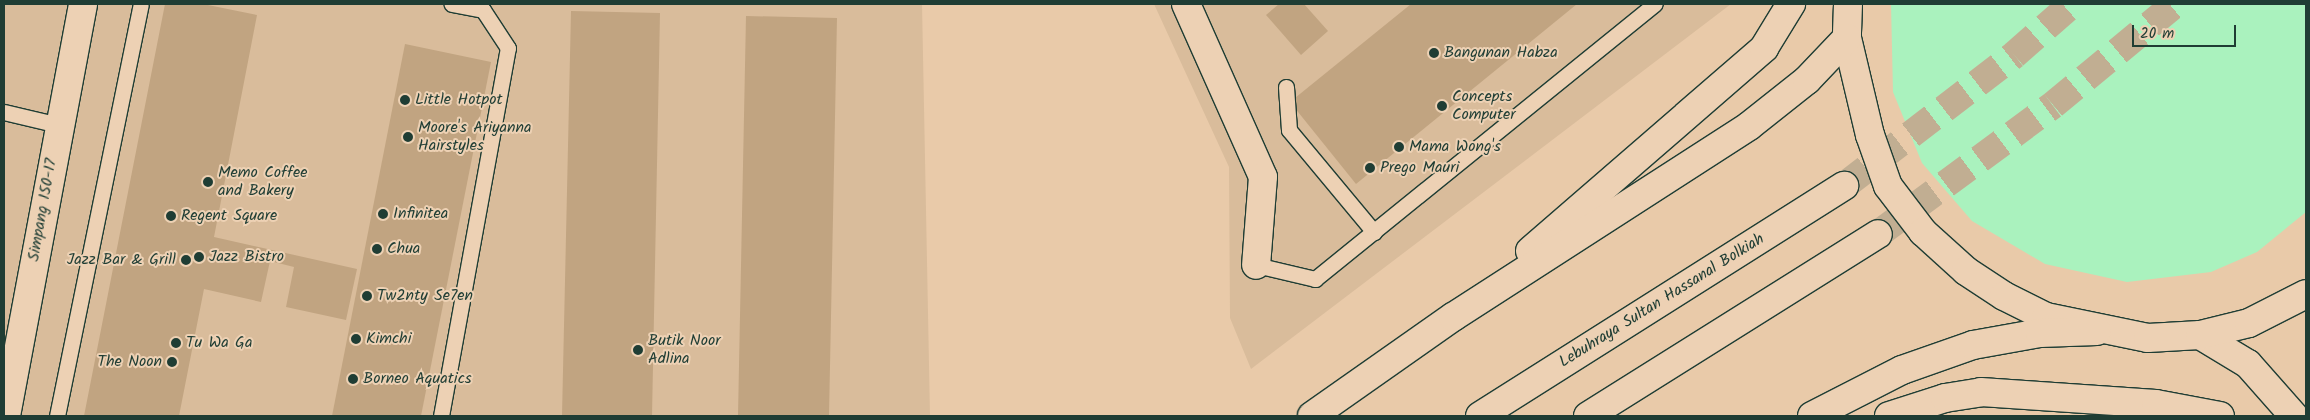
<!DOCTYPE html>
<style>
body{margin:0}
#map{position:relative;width:2310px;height:420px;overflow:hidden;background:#e9caa9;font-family:Kalam,sans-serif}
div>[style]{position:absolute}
.built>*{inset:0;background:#d9bc9b}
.green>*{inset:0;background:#aaf2be}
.building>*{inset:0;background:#c1a481}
.motorway-tunnel>*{height:28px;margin-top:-14px;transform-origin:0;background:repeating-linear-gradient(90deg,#c1ae92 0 28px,transparent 0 42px)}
.roads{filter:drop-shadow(1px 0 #1f3d34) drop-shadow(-1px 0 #1f3d34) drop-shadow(0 1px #1f3d34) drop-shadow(0 -1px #1f3d34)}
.service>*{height:15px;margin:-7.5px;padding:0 7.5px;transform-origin:7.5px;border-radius:7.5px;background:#edd1b4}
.minor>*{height:28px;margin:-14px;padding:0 14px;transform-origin:14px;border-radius:14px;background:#edd1b4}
.tertiary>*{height:28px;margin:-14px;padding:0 14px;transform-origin:14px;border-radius:14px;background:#edd1b4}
.primary>*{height:28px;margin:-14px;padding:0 14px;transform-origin:14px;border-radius:14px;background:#edd1b4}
.motorway>*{height:28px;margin:-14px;padding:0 14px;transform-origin:14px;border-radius:14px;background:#edd1b4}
.dots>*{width:14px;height:14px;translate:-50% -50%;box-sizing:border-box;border:2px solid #edd1b4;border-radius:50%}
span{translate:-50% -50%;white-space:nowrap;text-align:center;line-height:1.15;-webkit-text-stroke:4px #edd1b4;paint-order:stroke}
.poi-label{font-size:16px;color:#1f3d34}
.left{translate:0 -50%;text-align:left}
.right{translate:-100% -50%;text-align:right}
.street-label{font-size:16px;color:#1f3d34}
.frame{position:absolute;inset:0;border:5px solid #1f3d34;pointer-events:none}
.scale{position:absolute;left:2132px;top:25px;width:104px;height:22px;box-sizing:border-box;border:2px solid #1f3d34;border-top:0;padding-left:6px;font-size:15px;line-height:18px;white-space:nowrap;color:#1f3d34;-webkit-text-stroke:4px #edd1b4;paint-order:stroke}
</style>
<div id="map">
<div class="built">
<div style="clip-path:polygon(4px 4px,922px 4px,930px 416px,4px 416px)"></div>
<div style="clip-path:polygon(1154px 4px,1731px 4px,1251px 369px,1230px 318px,1229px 167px)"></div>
</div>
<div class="green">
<div style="clip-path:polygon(1891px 4px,2306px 4px,2306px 212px,2257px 252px,2211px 272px,2127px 282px,2045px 264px,1972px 221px,1922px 163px,1893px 92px)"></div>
</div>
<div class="building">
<div style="clip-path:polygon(165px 4px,203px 4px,257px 15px,214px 237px,357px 269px,346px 320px,286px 307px,294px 267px,270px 261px,261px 302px,204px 289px,179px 416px,84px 416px)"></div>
<div style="clip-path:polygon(1279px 4px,1304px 4px,1328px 31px,1301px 55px,1266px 15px)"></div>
<div style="clip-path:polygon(1411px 4px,1577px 4px,1356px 184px,1290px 102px)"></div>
<div style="clip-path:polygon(571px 11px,660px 13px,652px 416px,562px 416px)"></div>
<div style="clip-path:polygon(746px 16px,837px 18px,829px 416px,738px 416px)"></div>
<div style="clip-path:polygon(405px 44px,491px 62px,421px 416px,332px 416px)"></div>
</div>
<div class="motorway-tunnel">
<div style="left:1844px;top:186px;width:215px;rotate:-37.6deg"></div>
<div style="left:2014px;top:55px;width:77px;rotate:-41.3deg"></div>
<div style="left:1878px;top:234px;width:217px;rotate:-36.4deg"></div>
<div style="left:2053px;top:105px;width:158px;rotate:-39.6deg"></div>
</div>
<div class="roads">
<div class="service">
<div style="left:1286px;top:87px;width:43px;rotate:86deg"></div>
<div style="left:1289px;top:130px;width:133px;rotate:50.2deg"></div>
<div style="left:4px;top:112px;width:57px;rotate:13.3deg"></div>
<div style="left:1256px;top:265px;width:61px;rotate:13.3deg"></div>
<div style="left:1315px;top:279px;width:437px;rotate:-39deg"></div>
<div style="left:57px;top:416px;width:420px;rotate:-78.5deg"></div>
<div style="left:441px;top:416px;width:374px;rotate:-79.7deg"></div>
<div style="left:508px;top:48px;width:45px;rotate:-123.3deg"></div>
<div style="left:483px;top:10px;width:32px;rotate:-169deg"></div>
</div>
<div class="minor">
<div style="left:1186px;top:4px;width:189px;rotate:66deg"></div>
<div style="left:1263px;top:177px;width:88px;rotate:94.5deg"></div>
<div style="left:6px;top:416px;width:419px;rotate:-79.4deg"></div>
</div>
<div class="tertiary">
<div style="left:2200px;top:335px;width:56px;rotate:31.1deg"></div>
<div style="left:2248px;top:364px;width:69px;rotate:48.5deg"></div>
</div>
<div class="primary">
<div style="left:1848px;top:4px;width:34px;rotate:92deg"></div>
<div style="left:1847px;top:38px;width:100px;rotate:76.7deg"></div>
<div style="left:1870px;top:135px;width:54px;rotate:70.6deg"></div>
<div style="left:1888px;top:186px;width:58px;rotate:52.7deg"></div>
<div style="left:1923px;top:232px;width:58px;rotate:42.2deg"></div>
<div style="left:1966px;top:271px;width:45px;rotate:33.3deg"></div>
<div style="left:2004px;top:296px;width:47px;rotate:26.6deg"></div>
<div style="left:2046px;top:317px;width:104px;rotate:11.6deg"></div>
<div style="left:2148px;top:338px;width:52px;rotate:-3.3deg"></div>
<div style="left:2200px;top:335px;width:50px;rotate:-13.8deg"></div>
<div style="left:2249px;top:323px;width:64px;rotate:-27deg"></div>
</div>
<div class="motorway">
<div style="left:1530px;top:251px;width:310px;rotate:-40.9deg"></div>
<div style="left:1764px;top:48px;width:52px;rotate:-58.5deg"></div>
<div style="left:1312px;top:416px;width:172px;rotate:-35.1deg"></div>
<div style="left:1453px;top:317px;width:352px;rotate:-32.8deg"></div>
<div style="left:1749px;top:126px;width:74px;rotate:-38.4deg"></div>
<div style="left:1807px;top:80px;width:58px;rotate:-46.4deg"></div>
<div style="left:1480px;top:416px;width:431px;rotate:-32.3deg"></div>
<div style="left:1588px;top:416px;width:342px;rotate:-32.1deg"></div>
<div style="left:1812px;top:416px;width:101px;rotate:-27.1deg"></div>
<div style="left:1902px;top:370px;width:75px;rotate:-19.4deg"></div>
<div style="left:1973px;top:345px;width:68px;rotate:-10.2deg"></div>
<div style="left:2040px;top:333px;width:57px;rotate:-2deg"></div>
<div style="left:1889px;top:416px;width:59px;rotate:-17.8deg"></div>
<div style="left:1945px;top:398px;width:36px;rotate:-9deg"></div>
<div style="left:1981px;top:392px;width:175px;rotate:3.9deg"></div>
<div style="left:2156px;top:404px;width:65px;rotate:10.6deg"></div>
</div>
</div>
<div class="dots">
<div style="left:1434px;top:53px;background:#1f3d34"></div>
<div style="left:405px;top:100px;background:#1f3d34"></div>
<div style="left:1442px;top:106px;background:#1f3d34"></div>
<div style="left:408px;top:137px;background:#1f3d34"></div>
<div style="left:1399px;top:147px;background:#1f3d34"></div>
<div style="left:1370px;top:168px;background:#1f3d34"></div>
<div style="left:208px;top:182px;background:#1f3d34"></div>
<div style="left:383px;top:214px;background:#1f3d34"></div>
<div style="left:171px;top:216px;background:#1f3d34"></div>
<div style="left:377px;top:249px;background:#1f3d34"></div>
<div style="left:199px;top:257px;background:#1f3d34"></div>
<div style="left:186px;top:260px;background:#1f3d34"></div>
<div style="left:367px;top:296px;background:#1f3d34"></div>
<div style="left:356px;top:339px;background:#1f3d34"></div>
<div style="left:176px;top:343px;background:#1f3d34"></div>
<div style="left:638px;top:350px;background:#1f3d34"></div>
<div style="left:172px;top:362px;background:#1f3d34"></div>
<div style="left:353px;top:379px;background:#1f3d34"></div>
</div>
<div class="poi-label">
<span class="left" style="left:1444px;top:53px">Bangunan Habza</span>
<span class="left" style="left:1452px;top:106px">Concepts<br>Computer</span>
<span class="left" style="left:415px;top:100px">Little Hotpot</span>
<span class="left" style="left:418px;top:137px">Moore's Ariyanna<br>Hairstyles</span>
<span class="left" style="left:1409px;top:147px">Mama Wong's</span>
<span class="left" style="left:1380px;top:168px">Prego Mauri</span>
<span class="left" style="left:218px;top:182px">Memo Coffee<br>and Bakery</span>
<span class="left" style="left:393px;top:214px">Infinitea</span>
<span class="left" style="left:181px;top:216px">Regent Square</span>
<span class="left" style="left:387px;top:249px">Chua</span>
<span class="left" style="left:209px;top:257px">Jazz Bistro</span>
<span class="right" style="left:176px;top:260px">Jazz Bar &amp; Grill</span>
<span class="left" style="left:377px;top:296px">Tw2nty Se7en</span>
<span class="left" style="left:366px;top:339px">Kimchi</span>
<span class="left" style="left:648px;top:350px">Butik Noor<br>Adlina</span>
<span class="left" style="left:186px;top:343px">Tu Wa Ga</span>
<span class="right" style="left:162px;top:362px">The Noon</span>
<span class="left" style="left:363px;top:379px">Borneo Aquatics</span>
</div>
<div class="street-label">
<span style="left:43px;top:210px;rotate:-80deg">Simpang 150-17</span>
<span style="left:1662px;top:301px;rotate:-32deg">Lebuhraya Sultan Hassanal Bolkiah</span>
</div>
<div class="frame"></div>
<div class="scale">20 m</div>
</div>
